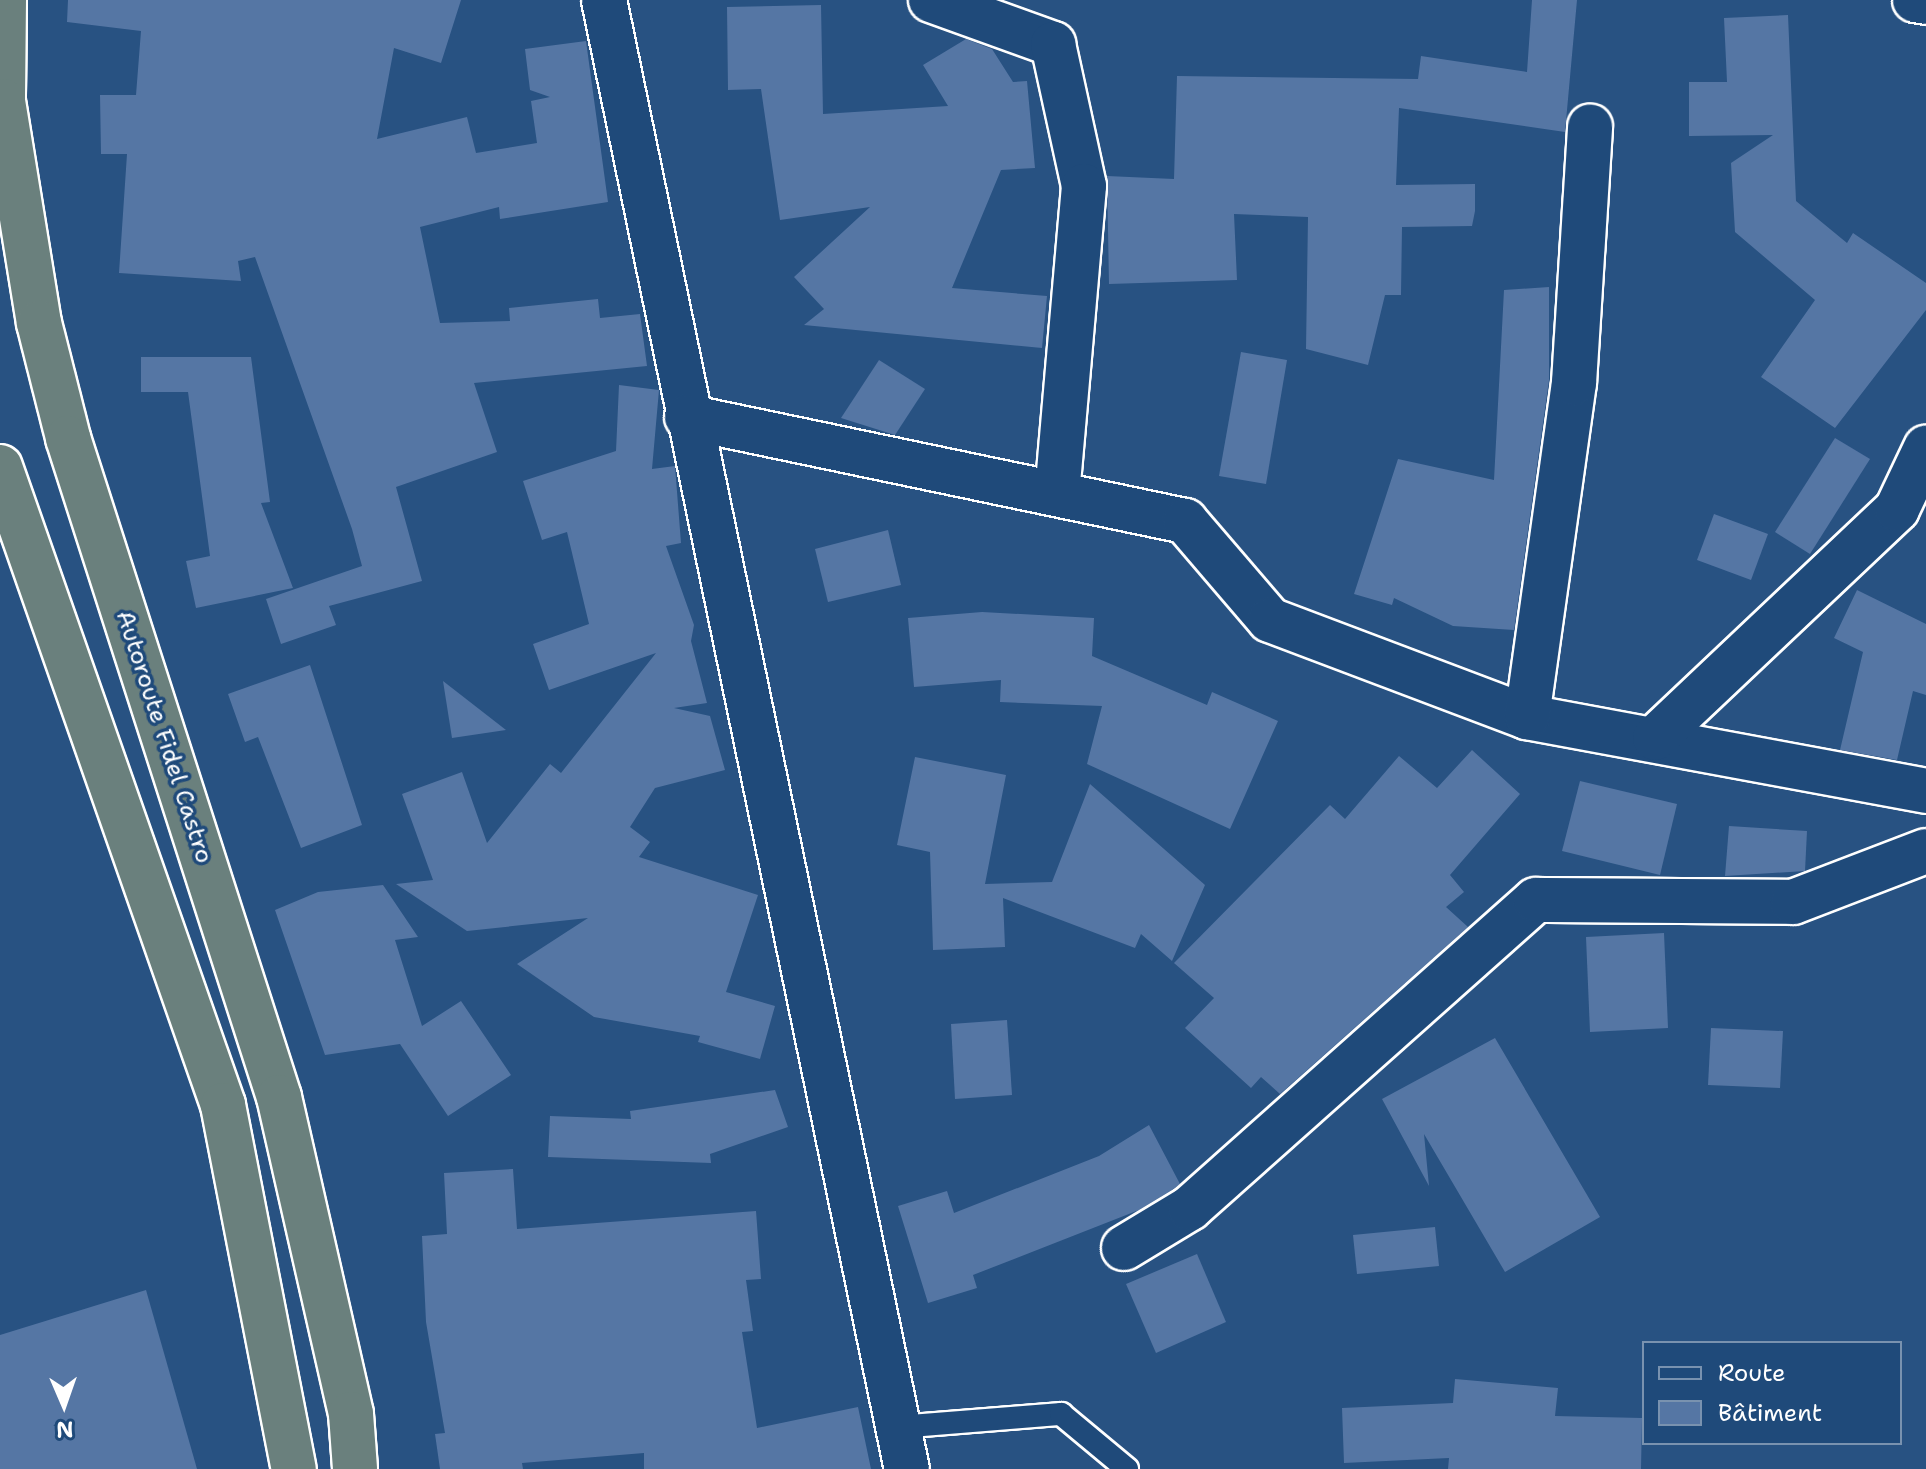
<!DOCTYPE html>
<meta charset="utf-8">
<style>
body{margin:0}
#map{position:relative;width:1926px;height:1469px;overflow:hidden;background:#285282;font-family:"Shantell Sans",sans-serif}
div>[style]{position:absolute}
.building>*{inset:0;background:#5576a4}
.roads{filter:drop-shadow(2px 0 #fff) drop-shadow(-2px 0 #fff) drop-shadow(0 2px #fff) drop-shadow(0 -2px #fff)}
.service>*{height:22px;margin:-11px;padding:0 11px;transform-origin:11px;border-radius:11px;background:#1f4a7a}
.minor>*{height:44px;margin:-22px;padding:0 22px;transform-origin:22px;border-radius:22px;background:#1f4a7a}
.trunk>*{height:44px;margin:-22px;padding:0 22px;transform-origin:22px;border-radius:22px;background:#6a807d}
span{translate:-50% -50%;white-space:nowrap;text-align:center;line-height:1.15;-webkit-text-stroke:7px #1f4a7a;paint-order:stroke}
.street-label{font-size:24px;color:#fff}
.legend{position:absolute;left:1642px;top:1341px;width:260px;height:104px;box-sizing:border-box;background:#1f4a7a;border:2px solid #7992af;margin:0;padding:10px 14px;list-style:none;font-size:24px;color:#fff}
.legend li{display:flex;align-items:center;gap:16px;height:40px}
.legend b{width:40px;border:2px solid #7992af}
.north{position:absolute;left:24px;top:1365px;width:80px;height:80px;-webkit-text-stroke:6px #1f4a7a;paint-order:stroke;rotate:178deg;font-size:22px;font-weight:700;line-height:32px;text-align:center;color:#fff}
.north::after{content:'';display:block;margin:auto;width:28px;height:36px;background:#fff;clip-path:polygon(50% 0,100% 100%,50% 72%,0 100%)}
</style>
<div id="map">
<div class="building">
<div style="clip-path:polygon(68px 0,461px 0,441px 63px,394px 48px,377px 139px,467px 117px,476px 153px,537px 143px,531px 101px,550px 97px,530px 90px,525px 49px,586px 41px,608px 202px,500px 219px,499px 207px,420px 227px,440px 323px,510px 321px,509px 308px,598px 299px,600px 318px,640px 314px,647px 366px,474px 383px,497px 452px,396px 487px,422px 581px,329px 606px,336px 625px,281px 644px,266px 599px,362px 566px,352px 529px,255px 257px,238px 261px,241px 281px,119px 273px,127px 154px,101px 154px,100px 95px,136px 95px,141px 31px,67px 22px)"></div>
<div style="clip-path:polygon(1532px 0,1577px 0,1565px 132px,1399px 108px,1396px 185px,1475px 184px,1475px 211px,1472px 226px,1402px 227px,1401px 295px,1385px 295px,1368px 365px,1306px 349px,1308px 217px,1234px 214px,1237px 280px,1109px 284px,1107px 176px,1174px 179px,1177px 76px,1418px 79px,1421px 56px,1527px 72px)"></div>
<div style="clip-path:polygon(821px 5px,823px 114px,948px 106px,923px 65px,966px 39px,992px 49px,1013px 82px,1027px 81px,1035px 168px,1001px 170px,952px 288px,1047px 296px,1042px 348px,804px 325px,824px 309px,794px 277px,870px 207px,780px 220px,761px 89px,728px 90px,727px 7px)"></div>
<div style="clip-path:polygon(1788px 15px,1796px 201px,1847px 243px,1853px 233px,1926px 283px,1926px 310px,1835px 428px,1761px 377px,1815px 300px,1735px 232px,1731px 163px,1773px 135px,1689px 136px,1689px 82px,1727px 82px,1724px 18px)"></div>
<div style="clip-path:polygon(1549px 287px,1549px 380px,1514px 630px,1453px 626px,1394px 598px,1392px 605px,1354px 594px,1398px 459px,1494px 480px,1504px 290px)"></div>
<div style="clip-path:polygon(1241px 352px,1287px 360px,1266px 484px,1219px 476px)"></div>
<div style="clip-path:polygon(141px 357px,251px 357px,270px 502px,261px 503px,293px 588px,196px 608px,186px 561px,210px 556px,188px 392px,141px 392px)"></div>
<div style="clip-path:polygon(879px 360px,925px 389px,895px 435px,841px 418px)"></div>
<div style="clip-path:polygon(619px 385px,659px 390px,652px 469px,675px 466px,681px 543px,666px 546px,694px 625px,691px 641px,707px 703px,674px 708px,710px 716px,725px 770px,655px 788px,630px 827px,650px 842px,639px 857px,758px 895px,726px 992px,775px 1006px,760px 1059px,698px 1042px,700px 1036px,594px 1017px,517px 964px,588px 918px,467px 931px,396px 884px,433px 880px,402px 794px,462px 772px,487px 843px,550px 764px,561px 773px,656px 653px,549px 690px,533px 644px,589px 624px,567px 532px,542px 540px,523px 481px,616px 451px)"></div>
<div style="clip-path:polygon(1835px 438px,1870px 459px,1810px 554px,1775px 532px)"></div>
<div style="clip-path:polygon(1714px 514px,1768px 534px,1751px 580px,1697px 560px)"></div>
<div style="clip-path:polygon(888px 530px,901px 585px,828px 602px,815px 549px)"></div>
<div style="clip-path:polygon(1857px 590px,1926px 624px,1926px 695px,1913px 691px,1897px 760px,1840px 750px,1863px 652px,1834px 638px)"></div>
<div style="clip-path:polygon(982px 612px,1094px 618px,1092px 656px,1207px 705px,1212px 692px,1278px 721px,1230px 829px,1087px 764px,1102px 706px,1000px 702px,1001px 680px,914px 687px,908px 618px)"></div>
<div style="clip-path:polygon(310px 665px,362px 825px,301px 848px,258px 737px,245px 742px,228px 694px)"></div>
<div style="clip-path:polygon(443px 681px,506px 730px,452px 738px)"></div>
<div style="clip-path:polygon(1472px 750px,1520px 794px,1450px 875px,1464px 892px,1446px 907px,1468px 927px,1280px 1094px,1261px 1077px,1251px 1088px,1185px 1028px,1214px 998px,1174px 963px,1330px 805px,1345px 819px,1399px 756px,1437px 788px)"></div>
<div style="clip-path:polygon(915px 757px,1006px 775px,985px 884px,1052px 882px,1090px 784px,1205px 885px,1172px 961px,1141px 934px,1135px 948px,1003px 898px,1005px 947px,933px 950px,930px 852px,897px 845px)"></div>
<div style="clip-path:polygon(1580px 781px,1677px 804px,1660px 875px,1562px 851px)"></div>
<div style="clip-path:polygon(1729px 826px,1807px 831px,1805px 871px,1725px 876px)"></div>
<div style="clip-path:polygon(383px 885px,418px 937px,395px 940px,422px 1026px,461px 1001px,511px 1075px,448px 1116px,400px 1044px,325px 1055px,275px 910px,318px 892px)"></div>
<div style="clip-path:polygon(1664px 933px,1668px 1028px,1590px 1032px,1586px 937px)"></div>
<div style="clip-path:polygon(1007px 1020px,1012px 1095px,955px 1099px,951px 1024px)"></div>
<div style="clip-path:polygon(1711px 1028px,1783px 1031px,1780px 1088px,1708px 1085px)"></div>
<div style="clip-path:polygon(1495px 1038px,1600px 1217px,1505px 1272px,1424px 1134px,1429px 1186px,1382px 1099px)"></div>
<div style="clip-path:polygon(775px 1090px,788px 1127px,710px 1154px,711px 1163px,548px 1157px,550px 1116px,631px 1119px,630px 1111px)"></div>
<div style="clip-path:polygon(1149px 1125px,1180px 1184px,1175px 1188px,1139px 1210px,973px 1275px,977px 1288px,928px 1303px,898px 1206px,947px 1191px,954px 1213px,1099px 1156px)"></div>
<div style="clip-path:polygon(513px 1169px,517px 1229px,756px 1211px,761px 1279px,746px 1280px,753px 1331px,742px 1332px,757px 1428px,858px 1407px,871px 1469px,644px 1469px,644px 1453px,522px 1463px,523px 1469px,440px 1469px,435px 1434px,445px 1433px,426px 1322px,422px 1236px,447px 1234px,444px 1173px)"></div>
<div style="clip-path:polygon(1435px 1227px,1439px 1266px,1357px 1274px,1353px 1235px)"></div>
<div style="clip-path:polygon(1197px 1254px,1226px 1322px,1156px 1353px,1126px 1284px)"></div>
<div style="clip-path:polygon(146px 1290px,197px 1469px,0 1469px,0 1335px)"></div>
<div style="clip-path:polygon(1455px 1379px,1558px 1388px,1555px 1416px,1642px 1418px,1641px 1469px,1448px 1469px,1449px 1458px,1344px 1463px,1342px 1408px,1453px 1403px)"></div>
</div>
<div class="roads">
<div class="service">
<div style="left:898px;top:1427px;width:164px;rotate:-4.6deg"></div>
<div style="left:1061px;top:1414px;width:86px;rotate:39.8deg"></div>
</div>
<div class="minor">
<div style="left:604px;top:0;width:1500px;rotate:78.35deg"></div>
<div style="left:931px;top:0;width:130px;rotate:19.8deg"></div>
<div style="left:1053px;top:44px;width:145px;rotate:77.7deg"></div>
<div style="left:1084px;top:186px;width:309px;rotate:95deg"></div>
<div style="left:1915px;top:0;width:11px;rotate:10deg"></div>
<div style="left:687px;top:417px;width:509px;rotate:11.8deg"></div>
<div style="left:1185px;top:521px;width:130px;rotate:49.4deg"></div>
<div style="left:1270px;top:620px;width:275px;rotate:20.7deg"></div>
<div style="left:1527px;top:717px;width:406px;rotate:10.5deg"></div>
<div style="left:1527px;top:717px;width:337px;rotate:-82deg"></div>
<div style="left:1574px;top:383px;width:257px;rotate:-86.4deg"></div>
<div style="left:1655px;top:738px;width:333px;rotate:-43.4deg"></div>
<div style="left:1897px;top:509px;width:68px;rotate:-64.6deg"></div>
<div style="left:1124px;top:1248px;width:77px;rotate:-31.2deg"></div>
<div style="left:1190px;top:1208px;width:463px;rotate:-41.7deg"></div>
<div style="left:1536px;top:900px;width:257px;rotate:0.4deg"></div>
<div style="left:1793px;top:902px;width:142px;rotate:-21deg"></div>
</div>
<div class="trunk">
<div style="left:4px;top:0;width:101px;rotate:90.6deg"></div>
<div style="left:3px;top:101px;width:225px;rotate:80.8deg"></div>
<div style="left:39px;top:323px;width:119px;rotate:75.8deg"></div>
<div style="left:68px;top:438px;width:692px;rotate:72.25deg"></div>
<div style="left:279px;top:1097px;width:325px;rotate:77.2deg"></div>
<div style="left:351px;top:1414px;width:55px;rotate:85.8deg"></div>
<div style="left:0;top:467px;width:676px;rotate:70.73deg"></div>
<div style="left:223px;top:1105px;width:371px;rotate:79deg"></div>
</div>
</div>
<div class="street-label">
<span style="left:164px;top:737px;rotate:72deg">Autoroute Fidel Castro</span>
</div>
<ul class="legend">
<li><b style="height:10px;background:#1f4a7a"></b>Route</li>
<li><b style="height:22px;background:#5576a4"></b>Bâtiment</li>
</ul>
<div class="north">N</div>
</div>
